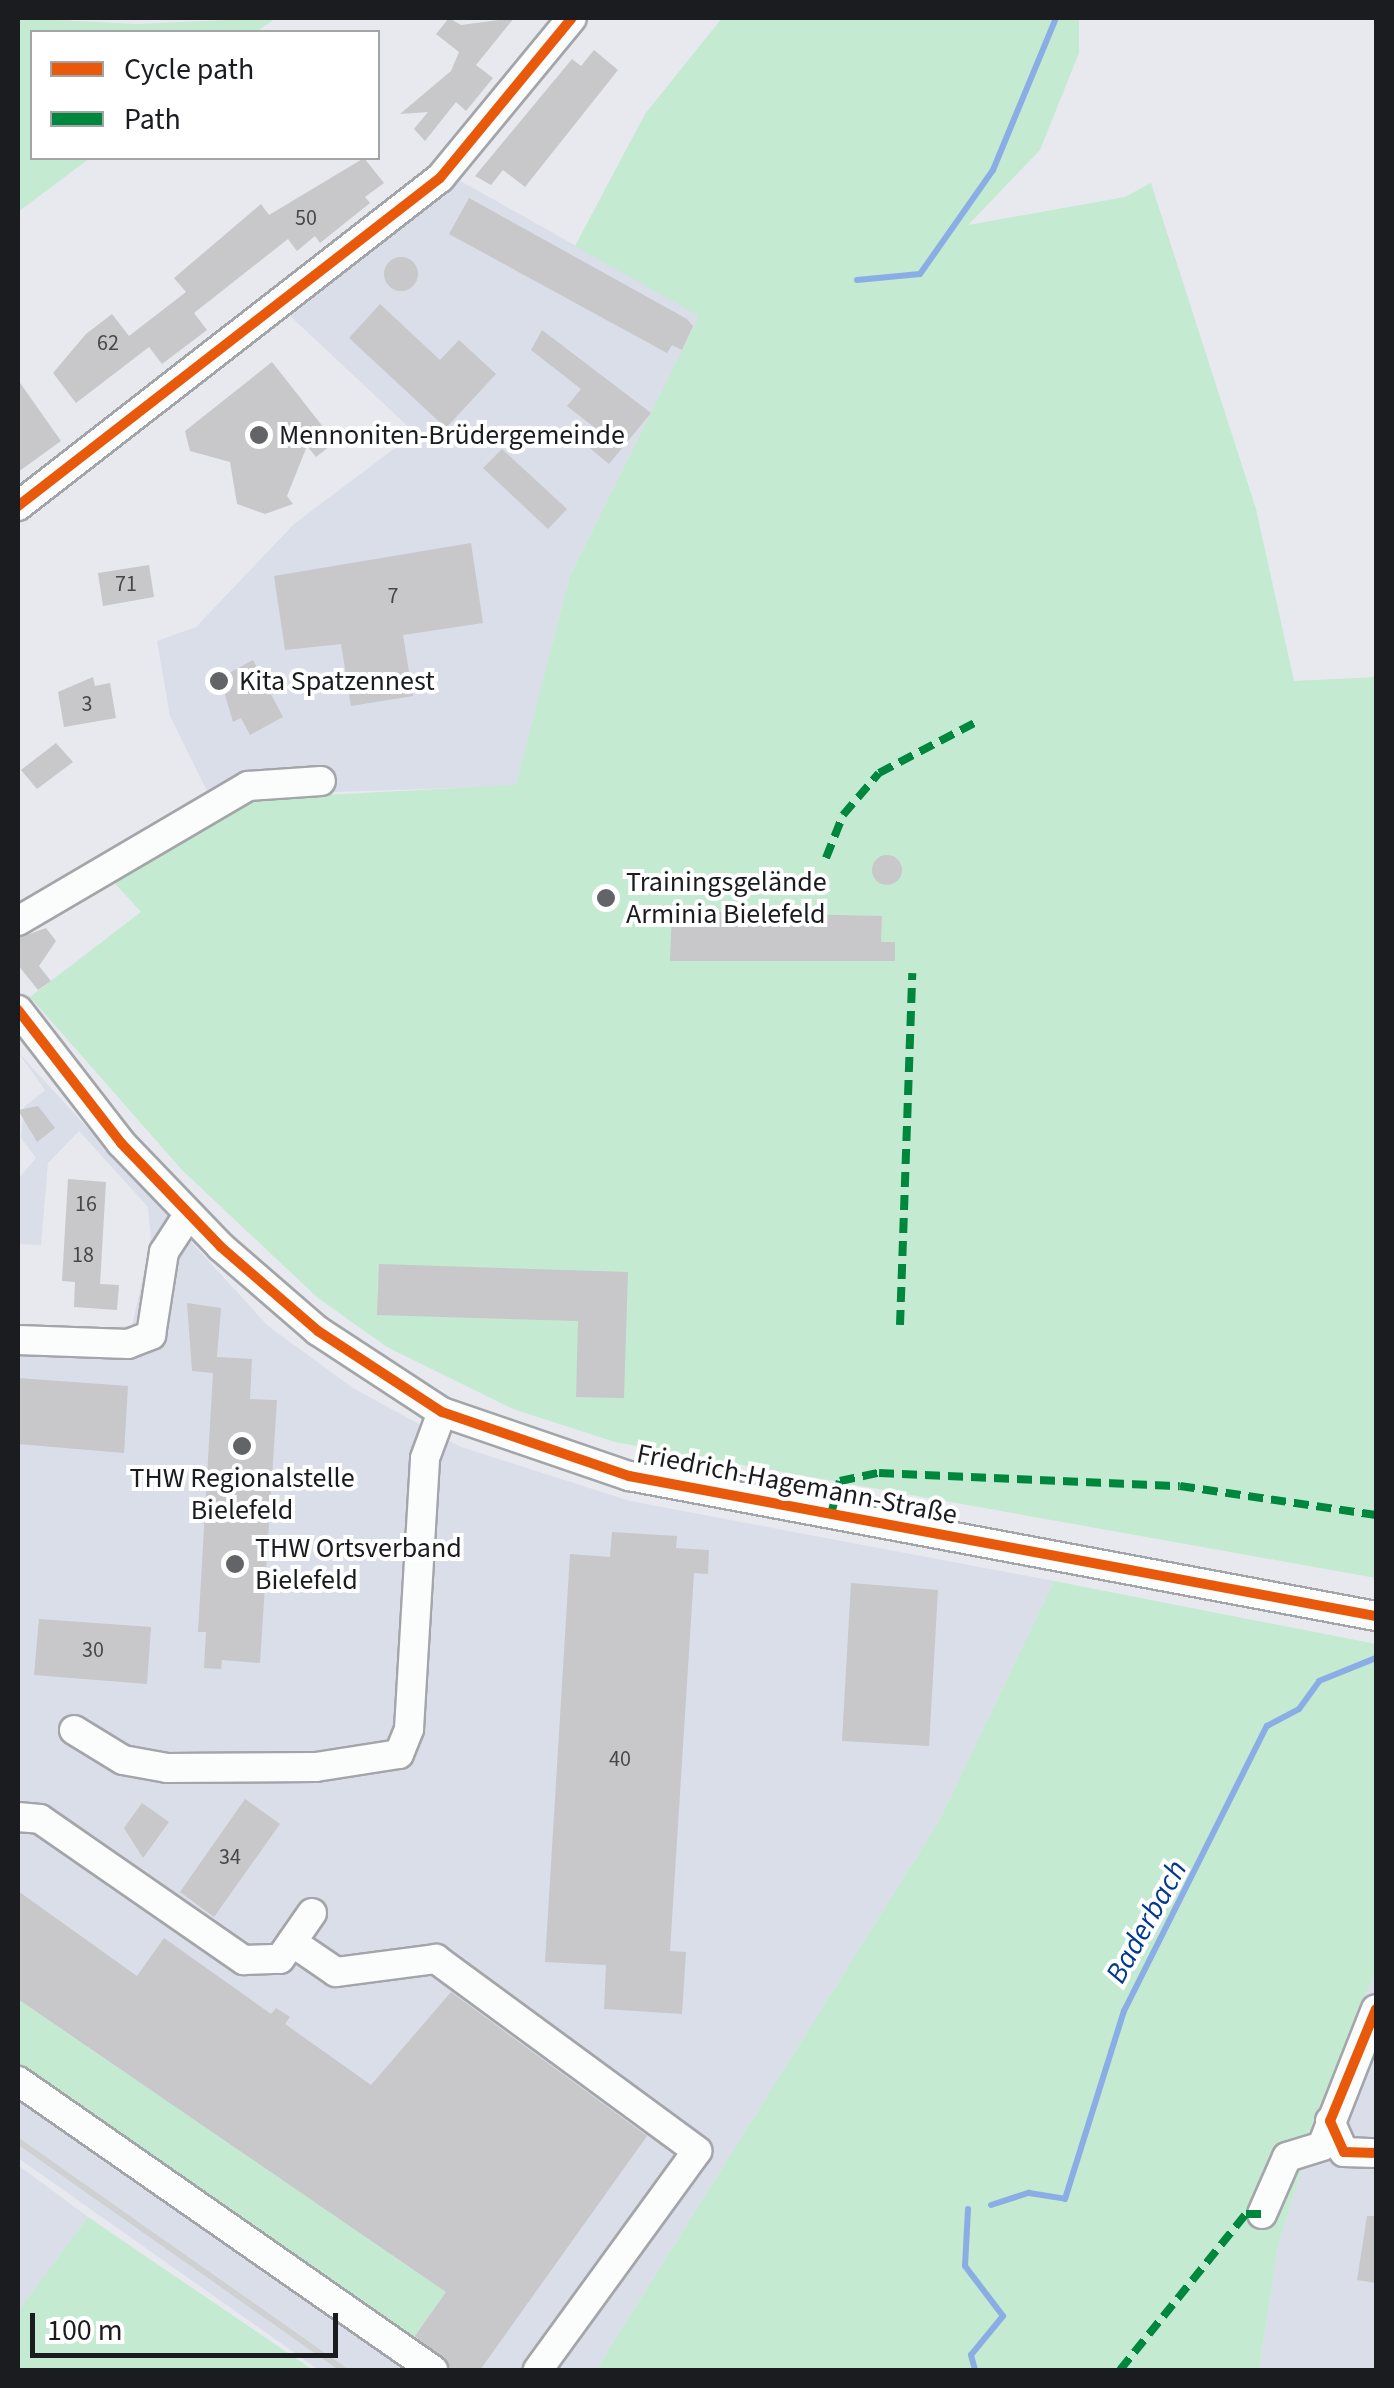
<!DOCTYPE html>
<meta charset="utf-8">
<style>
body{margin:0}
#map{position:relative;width:1394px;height:2388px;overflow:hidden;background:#e7e9ee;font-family:"Source Sans 3",sans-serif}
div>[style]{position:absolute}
.built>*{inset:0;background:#d9dee9}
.green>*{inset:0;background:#c4ead1}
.stream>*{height:6px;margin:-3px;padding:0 3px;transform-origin:3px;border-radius:3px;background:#8bade5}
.building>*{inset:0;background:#c8c7ca}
.round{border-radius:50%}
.roads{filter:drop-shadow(2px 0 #a4a5a9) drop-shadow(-2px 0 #a4a5a9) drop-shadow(0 2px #a4a5a9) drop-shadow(0 -2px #a4a5a9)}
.minor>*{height:28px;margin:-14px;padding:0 14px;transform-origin:14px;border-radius:14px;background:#fbfcfc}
.rail>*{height:6px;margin:-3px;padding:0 3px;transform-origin:3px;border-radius:3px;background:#cfd0d1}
.quiet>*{height:8px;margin-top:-4px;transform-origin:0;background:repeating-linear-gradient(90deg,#00873e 0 15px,transparent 0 23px)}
.cycleway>*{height:10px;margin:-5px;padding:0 5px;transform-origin:5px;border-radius:5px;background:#e8590c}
.dots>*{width:28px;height:28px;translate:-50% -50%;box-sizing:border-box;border:5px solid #fff;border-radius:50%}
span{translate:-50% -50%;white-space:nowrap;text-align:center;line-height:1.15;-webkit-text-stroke:8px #fff;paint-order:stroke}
.number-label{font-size:22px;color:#46474a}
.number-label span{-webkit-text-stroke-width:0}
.poi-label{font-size:28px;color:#1a1c1f}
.left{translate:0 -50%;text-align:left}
.street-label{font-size:28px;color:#1a1c1f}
.water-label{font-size:30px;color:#003892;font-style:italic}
.frame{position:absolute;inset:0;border:20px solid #1a1c1f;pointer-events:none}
.legend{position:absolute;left:30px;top:30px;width:350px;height:130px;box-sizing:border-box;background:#fff;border:2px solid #a3a4a5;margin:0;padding:12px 18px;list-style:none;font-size:30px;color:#1a1c1f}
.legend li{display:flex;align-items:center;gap:20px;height:50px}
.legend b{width:50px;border:2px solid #a3a4a5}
.scale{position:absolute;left:30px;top:2313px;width:308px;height:45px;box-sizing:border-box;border:5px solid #1a1c1f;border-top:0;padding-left:12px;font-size:30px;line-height:35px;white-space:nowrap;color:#1a1c1f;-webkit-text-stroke:8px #fff;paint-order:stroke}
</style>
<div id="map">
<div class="built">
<div style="clip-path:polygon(455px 178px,700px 315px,570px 576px,516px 786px,333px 792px,321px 770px,209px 795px,170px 716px,157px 641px,196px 627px,294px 524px,415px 433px,288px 314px)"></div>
<div style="clip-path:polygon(18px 1052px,268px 1326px,353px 1388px,461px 1447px,630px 1501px,1054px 1581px,939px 1821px,596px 2370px,319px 2370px,18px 2158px,18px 1331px,132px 1326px,151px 1241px,148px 1207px,79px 1131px,48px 1163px,41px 1245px,18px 1244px,18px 1179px,36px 1158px,21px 1138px,24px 1107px,45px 1090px)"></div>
<div style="clip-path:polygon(1376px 1970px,1376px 2370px,1259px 2370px,1278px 2245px,1303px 2166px,1296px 2164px)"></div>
<div style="clip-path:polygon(18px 2165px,88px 2217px,18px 2311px)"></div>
</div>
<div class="green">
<div style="clip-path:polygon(18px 18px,136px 24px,276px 18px,256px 32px,32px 32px,32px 158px,90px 158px,18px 212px)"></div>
<div style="clip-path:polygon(722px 18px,1079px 18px,1079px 53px,1040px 150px,968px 225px,1125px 197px,1151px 183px,1256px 509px,1294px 681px,1376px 677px,1376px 1578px,615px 1442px,513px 1409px,387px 1347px,318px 1298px,182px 1170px,30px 997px,141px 912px,111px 879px,250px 799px,516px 785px,570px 576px,699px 316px,575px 246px,645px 114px)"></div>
<div style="clip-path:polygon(1054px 1581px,1376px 1644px,1376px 1970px,1296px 2163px,1303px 2166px,1278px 2245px,1259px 2370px,596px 2370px,939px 1821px)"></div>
<div style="clip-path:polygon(18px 1999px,446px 2292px,407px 2346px,18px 2066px)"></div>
<div style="clip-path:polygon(88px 2217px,313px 2370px,18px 2370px,18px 2311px)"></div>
</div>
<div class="stream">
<div style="left:857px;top:280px;width:63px;rotate:-5.4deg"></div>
<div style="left:920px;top:274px;width:127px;rotate:-54.9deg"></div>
<div style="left:993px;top:170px;width:165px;rotate:-67.5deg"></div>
<div style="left:991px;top:2205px;width:40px;rotate:-18deg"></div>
<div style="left:1029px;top:2193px;width:36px;rotate:9deg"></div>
<div style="left:1065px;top:2199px;width:197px;rotate:-72.6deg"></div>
<div style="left:1124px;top:2011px;width:319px;rotate:-63.4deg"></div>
<div style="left:1267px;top:1726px;width:36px;rotate:-28deg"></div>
<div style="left:1299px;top:1709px;width:34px;rotate:-54deg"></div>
<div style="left:1319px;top:1681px;width:61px;rotate:-22deg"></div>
<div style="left:968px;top:2209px;width:57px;rotate:93deg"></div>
<div style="left:965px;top:2266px;width:63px;rotate:52.8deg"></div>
<div style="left:1003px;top:2316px;width:50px;rotate:129.4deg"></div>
<div style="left:971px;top:2355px;width:16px;rotate:75deg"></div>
</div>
<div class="building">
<div style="clip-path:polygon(449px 18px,461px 25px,514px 18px,476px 65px,493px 78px,466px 111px,456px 102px,425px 141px,414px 129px,428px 112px,400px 114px,451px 71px,459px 52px,436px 34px)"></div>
<div style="clip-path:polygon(594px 50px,618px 70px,525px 187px,503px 170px,491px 185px,475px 176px,572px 59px,581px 66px)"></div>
<div style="clip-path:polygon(364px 158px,384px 183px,365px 197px,370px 203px,320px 243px,315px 236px,297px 251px,288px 239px,251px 268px,194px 313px,207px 330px,162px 364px,149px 347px,76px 403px,53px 373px,86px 334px,112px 314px,129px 336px,186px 292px,174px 278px,261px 204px,269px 215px)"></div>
<div style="clip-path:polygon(469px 198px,687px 319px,693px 326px,682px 350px,672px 345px,667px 353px,449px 234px)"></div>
<div class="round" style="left:384px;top:257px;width:34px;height:34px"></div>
<div style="clip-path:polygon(380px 304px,440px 360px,459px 340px,496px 374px,446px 428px,349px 338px)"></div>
<div style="clip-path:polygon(542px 330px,651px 413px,609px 464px,587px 446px,599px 431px,567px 406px,581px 389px,531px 350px)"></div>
<div style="clip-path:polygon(272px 362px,335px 442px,316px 457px,307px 446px,287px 496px,293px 504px,265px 514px,237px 504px,230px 462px,190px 451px,185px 431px)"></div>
<div style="clip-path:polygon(18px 380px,61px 441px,18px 472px)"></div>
<div style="clip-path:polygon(502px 449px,567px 509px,548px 529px,483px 468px)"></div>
<div style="clip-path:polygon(471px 543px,483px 623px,403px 635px,413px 696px,351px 706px,341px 644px,285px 650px,274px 576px)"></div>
<div style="clip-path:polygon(149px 565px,154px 597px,103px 606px,98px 573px)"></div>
<div style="clip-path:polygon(253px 660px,283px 717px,250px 735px,241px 718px,233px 722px,220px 678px)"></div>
<div style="clip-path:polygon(93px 677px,95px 686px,110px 683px,116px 718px,64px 727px,58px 692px)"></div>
<div style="clip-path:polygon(56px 743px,73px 762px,37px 789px,21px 770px)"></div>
<div class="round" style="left:872px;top:855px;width:30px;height:30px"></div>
<div style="clip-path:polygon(672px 911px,882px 916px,881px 942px,895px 942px,895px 961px,670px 961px)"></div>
<div style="clip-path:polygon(46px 928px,56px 941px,39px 966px,51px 981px,38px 990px,18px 965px,18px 938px)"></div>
<div style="clip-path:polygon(38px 1106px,55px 1128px,37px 1142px,18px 1110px)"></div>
<div style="clip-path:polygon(68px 1179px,106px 1182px,100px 1284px,119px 1285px,117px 1310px,74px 1307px,75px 1282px,62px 1281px)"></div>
<div style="clip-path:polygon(379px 1264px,628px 1272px,624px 1398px,576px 1397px,578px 1321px,377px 1315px)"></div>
<div style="clip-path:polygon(187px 1303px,221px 1308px,217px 1357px,252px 1359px,250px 1399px,277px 1400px,260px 1663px,222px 1660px,221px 1669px,204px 1668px,206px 1632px,198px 1632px,213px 1373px,192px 1371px)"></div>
<div style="clip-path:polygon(18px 1378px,128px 1386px,124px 1453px,18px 1444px)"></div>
<div style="clip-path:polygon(612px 1532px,677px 1536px,676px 1548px,709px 1550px,708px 1574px,694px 1573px,670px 1951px,686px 1952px,682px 2014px,604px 2009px,606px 1965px,545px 1962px,570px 1554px,610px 1557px)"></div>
<div style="clip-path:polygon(851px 1583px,938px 1590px,929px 1746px,842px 1741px)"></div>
<div style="clip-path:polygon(39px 1619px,151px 1627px,147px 1684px,34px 1675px)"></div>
<div style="clip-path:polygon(245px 1799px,280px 1824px,214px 1917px,180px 1892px)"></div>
<div style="clip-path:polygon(142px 1803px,169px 1822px,143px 1858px,124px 1828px)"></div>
<div style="clip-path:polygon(18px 1891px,137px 1976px,164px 1938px,271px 2014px,276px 2008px,290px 2017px,285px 2024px,371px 2085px,451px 1992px,647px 2136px,480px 2370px,453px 2370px,415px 2336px,446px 2292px,18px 1999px)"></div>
<div style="clip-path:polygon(1367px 2216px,1376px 2216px,1376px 2283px,1357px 2280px)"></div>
</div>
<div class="roads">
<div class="minor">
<div style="left:18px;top:506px;width:534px;rotate:-37.86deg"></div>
<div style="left:440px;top:178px;width:207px;rotate:-50.5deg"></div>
<div style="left:18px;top:921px;width:267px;rotate:-30.4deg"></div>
<div style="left:248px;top:786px;width:73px;rotate:-3.9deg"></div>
<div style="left:18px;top:1010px;width:168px;rotate:52.2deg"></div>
<div style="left:121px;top:1143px;width:144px;rotate:46.1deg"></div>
<div style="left:221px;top:1247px;width:128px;rotate:40.9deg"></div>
<div style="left:318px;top:1331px;width:148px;rotate:33.2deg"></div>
<div style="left:442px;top:1412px;width:198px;rotate:18.9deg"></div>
<div style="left:629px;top:1476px;width:760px;rotate:10.62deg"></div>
<div style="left:18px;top:1340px;width:110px;rotate:2.1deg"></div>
<div style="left:128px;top:1344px;width:25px;rotate:-21deg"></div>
<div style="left:151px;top:1335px;width:84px;rotate:-81.1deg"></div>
<div style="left:164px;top:1252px;width:44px;rotate:-57deg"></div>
<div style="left:74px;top:1730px;width:57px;rotate:31.5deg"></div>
<div style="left:123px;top:1760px;width:45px;rotate:10.3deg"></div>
<div style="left:167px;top:1768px;width:149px;rotate:-0.4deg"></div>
<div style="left:316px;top:1767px;width:84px;rotate:-8.9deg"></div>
<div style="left:399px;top:1754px;width:27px;rotate:-68deg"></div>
<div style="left:409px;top:1729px;width:271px;rotate:-86.6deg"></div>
<div style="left:425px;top:1458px;width:49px;rotate:-69.7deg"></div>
<div style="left:18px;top:1817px;width:22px;rotate:5deg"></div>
<div style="left:40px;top:1819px;width:248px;rotate:34.7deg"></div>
<div style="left:244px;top:1960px;width:36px;rotate:-2deg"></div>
<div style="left:280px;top:1959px;width:56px;rotate:-55.2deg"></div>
<div style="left:292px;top:1942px;width:53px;rotate:34.3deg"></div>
<div style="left:336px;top:1972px;width:101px;rotate:-7.4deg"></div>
<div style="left:436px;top:1959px;width:324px;rotate:36.3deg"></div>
<div style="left:697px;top:2151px;width:271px;rotate:126deg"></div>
<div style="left:18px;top:2081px;width:506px;rotate:34.85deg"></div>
<div style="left:1330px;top:2121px;width:34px;rotate:66deg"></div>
<div style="left:1344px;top:2152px;width:32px;rotate:2deg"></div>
<div style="left:1262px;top:2214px;width:62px;rotate:-66.3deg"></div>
<div style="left:1287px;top:2157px;width:37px;rotate:-17deg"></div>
<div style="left:1322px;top:2146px;width:147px;rotate:-68.5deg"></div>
</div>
</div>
<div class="rail">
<div style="left:18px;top:2141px;width:398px;rotate:35.1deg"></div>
</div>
<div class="quiet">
<div style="left:826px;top:858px;width:46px;rotate:-68.4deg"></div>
<div style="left:843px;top:815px;width:55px;rotate:-49.4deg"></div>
<div style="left:879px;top:773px;width:112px;rotate:-27.7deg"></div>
<div style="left:900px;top:1325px;width:352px;rotate:-88deg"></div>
<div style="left:831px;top:1514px;width:34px;rotate:-75deg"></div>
<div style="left:840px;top:1481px;width:40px;rotate:-12deg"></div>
<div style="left:879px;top:1473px;width:301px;rotate:2.5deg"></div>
<div style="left:1180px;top:1486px;width:198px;rotate:8.4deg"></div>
<div style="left:1120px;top:2370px;width:201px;rotate:-51.1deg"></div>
<div style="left:1246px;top:2214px;width:16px"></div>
</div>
<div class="cycleway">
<div style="left:18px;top:506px;width:534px;rotate:-37.86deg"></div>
<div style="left:440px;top:178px;width:207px;rotate:-50.5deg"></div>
<div style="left:18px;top:1010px;width:168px;rotate:52.2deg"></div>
<div style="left:121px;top:1143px;width:144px;rotate:46.1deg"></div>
<div style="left:221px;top:1247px;width:128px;rotate:40.9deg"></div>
<div style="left:318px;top:1331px;width:148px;rotate:33.2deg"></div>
<div style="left:442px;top:1412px;width:198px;rotate:18.9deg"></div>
<div style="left:629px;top:1476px;width:760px;rotate:10.62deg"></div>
<div style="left:1376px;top:2009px;width:121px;rotate:112.3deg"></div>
<div style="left:1330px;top:2121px;width:34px;rotate:66deg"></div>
<div style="left:1344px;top:2152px;width:32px;rotate:2deg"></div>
</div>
<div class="dots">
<div style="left:259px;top:435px;background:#626467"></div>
<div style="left:219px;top:681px;background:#626467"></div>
<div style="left:606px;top:898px;background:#626467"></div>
<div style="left:242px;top:1446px;background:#626467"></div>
<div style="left:235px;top:1564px;background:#626467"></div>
</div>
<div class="number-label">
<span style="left:306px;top:219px">50</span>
<span style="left:108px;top:344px">62</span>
<span style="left:126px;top:585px">71</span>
<span style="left:393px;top:597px">7</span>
<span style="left:87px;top:705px">3</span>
<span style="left:86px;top:1205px">16</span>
<span style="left:83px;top:1256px">18</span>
<span style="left:93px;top:1651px">30</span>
<span style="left:620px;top:1760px">40</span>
<span style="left:230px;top:1858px">34</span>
</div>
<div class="poi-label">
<span class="left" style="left:279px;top:435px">Mennoniten-Brüdergemeinde</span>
<span class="left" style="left:239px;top:681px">Kita Spatzennest</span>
<span class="left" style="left:626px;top:898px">Trainingsgelände<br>Arminia Bielefeld</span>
<span style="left:242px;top:1494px">THW Regionalstelle<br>Bielefeld</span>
<span class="left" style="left:255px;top:1564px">THW Ortsverband<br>Bielefeld</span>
</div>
<div class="street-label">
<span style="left:797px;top:1484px;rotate:11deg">Friedrich-Hagemann-Straße</span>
</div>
<div class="water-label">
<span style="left:1147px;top:1922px;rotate:-61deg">Baderbach</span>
</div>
<div class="frame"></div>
<ul class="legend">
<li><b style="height:12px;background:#e8590c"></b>Cycle path</li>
<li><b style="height:12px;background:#00873e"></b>Path</li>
</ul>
<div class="scale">100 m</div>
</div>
